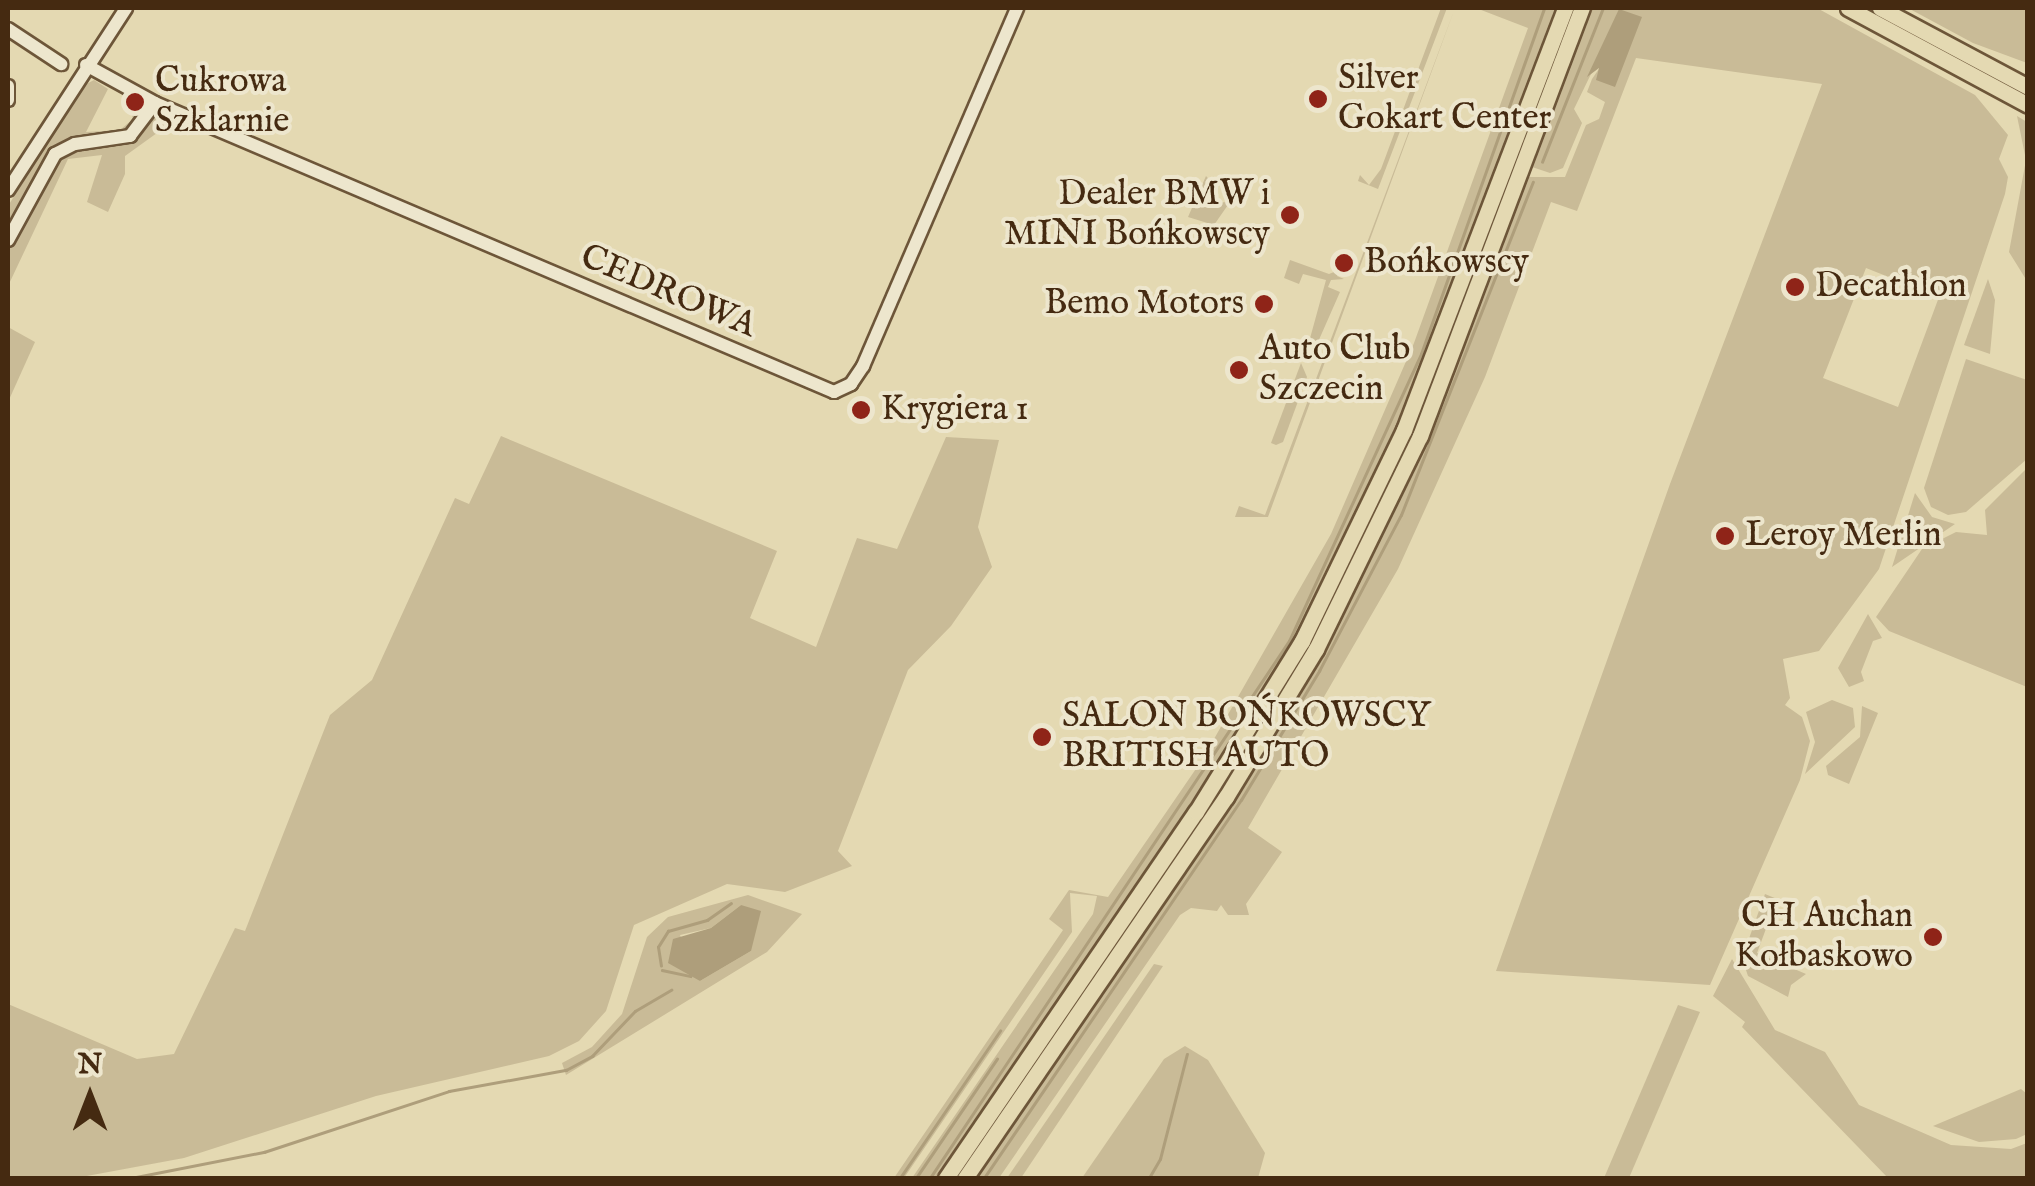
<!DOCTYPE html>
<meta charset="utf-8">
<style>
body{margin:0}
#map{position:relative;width:2035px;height:1186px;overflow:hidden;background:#e4d9b2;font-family:"IM FELL English",serif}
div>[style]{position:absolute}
.green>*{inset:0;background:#c9bb97}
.water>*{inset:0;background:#ae9e7b}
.stream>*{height:2.5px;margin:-1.25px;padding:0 1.25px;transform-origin:1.25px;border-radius:1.25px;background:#ae9e7b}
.roads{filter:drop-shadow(2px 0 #6d5639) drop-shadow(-2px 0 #6d5639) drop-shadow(0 2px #6d5639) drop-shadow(0 -2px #6d5639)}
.minor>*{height:12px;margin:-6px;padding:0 6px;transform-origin:6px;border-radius:6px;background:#ede6cd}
.major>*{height:15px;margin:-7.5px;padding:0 7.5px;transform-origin:7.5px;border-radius:7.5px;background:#e4d9b2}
.dots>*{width:28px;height:28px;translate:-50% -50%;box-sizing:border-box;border:5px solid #ede6cd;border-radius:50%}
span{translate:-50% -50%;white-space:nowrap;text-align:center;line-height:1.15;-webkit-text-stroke:8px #ede6cd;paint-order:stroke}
.poi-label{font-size:35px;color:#452a11}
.left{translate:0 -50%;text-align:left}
.right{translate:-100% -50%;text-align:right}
.street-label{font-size:35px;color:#452a11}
.frame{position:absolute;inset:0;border:10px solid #452a11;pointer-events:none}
.north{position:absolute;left:40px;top:1046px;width:100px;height:100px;-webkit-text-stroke:8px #ede6cd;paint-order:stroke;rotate:0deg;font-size:28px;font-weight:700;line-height:40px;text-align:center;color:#452a11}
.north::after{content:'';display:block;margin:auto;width:35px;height:45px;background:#452a11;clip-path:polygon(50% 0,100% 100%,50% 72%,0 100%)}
</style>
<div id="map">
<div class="green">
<div style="clip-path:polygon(1441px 8px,1447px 8px,1378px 189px,1358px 181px,1360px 175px,1369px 185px,1381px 169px)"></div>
<div style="clip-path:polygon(1455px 8px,1268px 517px,1235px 517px,1239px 506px,1265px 515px)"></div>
<div style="clip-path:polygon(1476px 8px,1558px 8px,1402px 419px,1315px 604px,1215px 772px,944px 1171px,938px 1178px,912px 1178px,1093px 914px,1097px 896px,1070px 893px,1072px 932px,904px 1178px,894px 1178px,1063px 930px,1049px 919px,1069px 890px,1108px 897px,1202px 760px,1331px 534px,1414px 343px,1528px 28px)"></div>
<div style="clip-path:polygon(1571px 8px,1576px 8px,1418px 425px,1335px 602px,1258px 737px,958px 1178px,952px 1178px,1225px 778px,1330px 600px,1393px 470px)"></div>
<div style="clip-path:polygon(evenodd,1590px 8px,1817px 8px,1975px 95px,2008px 135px,1999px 159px,2008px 177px,2005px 194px,1879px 569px,1819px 651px,1783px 659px,1790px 698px,1785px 705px,1802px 717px,1810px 741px,1800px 780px,1710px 985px,1496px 971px,1670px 484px,1822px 84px,1636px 58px,1577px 211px,1551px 202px,1485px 377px,1398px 569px,1248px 828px,1282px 852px,1246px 904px,1249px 915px,1228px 915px,1221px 905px,1217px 911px,1191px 908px,1180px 915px,999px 1178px,973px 1178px,1239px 788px,1347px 606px,1429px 429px,1526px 177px,1565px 177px,1586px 125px,1599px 119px,1605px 102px,1587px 92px,1592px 79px,1601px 66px,1622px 64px,1625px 54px,1607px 41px,1574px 109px,1582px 123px,1563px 168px,1550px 173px,1532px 167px,1590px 8px,1866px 268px,1939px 297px,1898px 407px,1823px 378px,1866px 268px)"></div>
<div style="clip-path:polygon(1908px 8px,2027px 8px,2027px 63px,1973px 43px)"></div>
<div style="clip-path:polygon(94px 80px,108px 89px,86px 132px,120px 130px,133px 119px,128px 97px,175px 120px,125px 156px,125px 174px,108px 212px,87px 202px,102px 155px,68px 159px,8px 286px,8px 206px,81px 87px)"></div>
<div style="clip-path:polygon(2017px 116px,2027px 122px,2027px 281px,2009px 252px,2026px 160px)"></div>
<div style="clip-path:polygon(1206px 176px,1214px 185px,1209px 203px,1230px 202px,1214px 225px,1188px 217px)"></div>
<div style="clip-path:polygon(1290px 260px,1329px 274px,1339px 270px,1337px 276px,1344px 279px,1331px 280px,1328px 287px,1340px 292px,1318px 342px,1309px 342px,1326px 280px,1303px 274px,1299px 284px,1284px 278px)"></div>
<div style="clip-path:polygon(1988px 279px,1995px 300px,1990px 354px,1964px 345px)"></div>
<div style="clip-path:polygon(8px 327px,35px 342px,8px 402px)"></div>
<div style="clip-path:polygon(1966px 359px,2027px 380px,2027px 459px,1966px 512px,1948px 515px,1931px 507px,1924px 488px)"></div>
<div style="clip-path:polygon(1301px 363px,1307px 377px,1283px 442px,1276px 445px,1271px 443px)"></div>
<div style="clip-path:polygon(501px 436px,777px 551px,750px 618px,816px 647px,857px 538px,897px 549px,946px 437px,999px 440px,978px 527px,992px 567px,951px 626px,908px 670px,838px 851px,852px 866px,785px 892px,727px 884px,634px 925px,606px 1011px,579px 1041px,549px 1056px,376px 1096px,184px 1158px,76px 1178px,8px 1178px,8px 1004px,137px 1059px,174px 1054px,235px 928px,245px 931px,330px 715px,372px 680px,455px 498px,469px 504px)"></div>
<div style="clip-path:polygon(2027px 468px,2027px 687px,1889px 631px,1876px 617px,1922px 549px,1956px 532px,1987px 535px,1985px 510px)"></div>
<div style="clip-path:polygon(1915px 493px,1932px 517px,1955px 524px,1892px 567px)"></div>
<div style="clip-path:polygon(1868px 614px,1882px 638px,1873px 641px,1861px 672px,1864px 681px,1849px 687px,1838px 668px)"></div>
<div style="clip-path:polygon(1832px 700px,1853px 708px,1855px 727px,1805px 774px,1815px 742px,1806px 712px)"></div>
<div style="clip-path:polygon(1862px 706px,1878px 713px,1849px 784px,1828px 775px,1826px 766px,1860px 737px)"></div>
<div style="clip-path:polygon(1765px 894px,1777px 899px,1757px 953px,1806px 974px,1791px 985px,1788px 997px,1748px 976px,1742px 958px)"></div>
<div style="clip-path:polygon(evenodd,748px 895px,802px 914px,767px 952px,566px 1075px,562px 1063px,592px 1047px,622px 1014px,647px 937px,668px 917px,748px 895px,741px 905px,751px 951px,700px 981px,680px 935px,711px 928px,741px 905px)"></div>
<div style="clip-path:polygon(1732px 959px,1775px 1030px,1825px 1052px,1859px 1105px,1951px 1145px,2011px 1149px,2027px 1143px,2027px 1178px,1888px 1178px,1742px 1027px,1745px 1022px,1713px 996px)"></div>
<div style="clip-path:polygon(1154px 964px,1163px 966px,1021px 1178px,1007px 1178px)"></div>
<div style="clip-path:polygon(1678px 1005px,1700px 1012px,1629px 1178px,1604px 1178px)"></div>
<div style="clip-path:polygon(1185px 1046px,1208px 1060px,1265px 1153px,1258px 1178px,1082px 1178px,1164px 1059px)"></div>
<div style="clip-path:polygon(2021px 1089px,2027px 1094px,2027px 1134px,2016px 1139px,1979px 1142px,1933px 1126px)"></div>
</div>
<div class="water">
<div style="clip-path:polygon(1619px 9px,1642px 17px,1615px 87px,1596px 80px,1599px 68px,1587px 77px)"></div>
<div style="clip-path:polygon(741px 905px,761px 911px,751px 951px,700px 981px,668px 963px,673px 939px,711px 928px)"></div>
</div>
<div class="stream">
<div style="left:1542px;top:162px;width:166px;rotate:-68.4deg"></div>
<div style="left:661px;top:966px;width:19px;rotate:-99deg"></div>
<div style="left:658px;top:947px;width:19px;rotate:-58deg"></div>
<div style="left:668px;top:931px;width:41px;rotate:-15.8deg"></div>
<div style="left:707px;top:920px;width:29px;rotate:-35deg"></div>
<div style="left:662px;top:970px;width:29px;rotate:12deg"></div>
<div style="left:131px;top:1178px;width:136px;rotate:-11.1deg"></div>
<div style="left:264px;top:1152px;width:195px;rotate:-18.2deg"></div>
<div style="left:449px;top:1091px;width:119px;rotate:-10.2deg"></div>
<div style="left:566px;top:1070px;width:30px;rotate:-28deg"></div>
<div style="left:592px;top:1056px;width:62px;rotate:-46.3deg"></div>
<div style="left:635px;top:1011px;width:42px;rotate:-30.3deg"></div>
<div style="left:900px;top:1178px;width:178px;rotate:-55.8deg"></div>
<div style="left:916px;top:1178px;width:144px;rotate:-55.8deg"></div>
<div style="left:930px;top:1178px;width:646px;rotate:-56.24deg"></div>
<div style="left:1289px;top:641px;width:316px;rotate:-65.3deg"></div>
<div style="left:1421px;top:354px;width:367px;rotate:-70.4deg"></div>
<div style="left:984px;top:1178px;width:457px;rotate:-55.8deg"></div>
<div style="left:1241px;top:800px;width:151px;rotate:-58.8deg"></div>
<div style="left:1319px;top:671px;width:176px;rotate:-62.3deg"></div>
<div style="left:1401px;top:515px;width:358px;rotate:-68.4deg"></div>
<div style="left:1149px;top:1178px;width:22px;rotate:-60deg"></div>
<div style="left:1160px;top:1159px;width:108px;rotate:-75.6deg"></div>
</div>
<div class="roads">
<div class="minor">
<div style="left:8px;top:29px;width:64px;rotate:33.4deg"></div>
<div style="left:86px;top:65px;width:79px;rotate:28.8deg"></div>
<div style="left:155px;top:103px;width:738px;rotate:23.06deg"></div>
<div style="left:834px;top:392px;width:19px;rotate:-25deg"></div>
<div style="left:851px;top:384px;width:22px;rotate:-56deg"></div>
<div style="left:863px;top:366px;width:390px;rotate:-66.7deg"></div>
<div style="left:8px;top:86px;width:14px;rotate:90deg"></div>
<div style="left:8px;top:190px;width:217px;rotate:-57deg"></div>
<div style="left:8px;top:240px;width:98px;rotate:-61.3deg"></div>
<div style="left:55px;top:154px;width:22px;rotate:-27deg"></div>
<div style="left:75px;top:144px;width:56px;rotate:-8.3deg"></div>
<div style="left:130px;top:136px;width:41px;rotate:-52.9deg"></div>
</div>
<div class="major">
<div style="left:1848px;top:8px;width:204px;rotate:28.3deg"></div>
<div style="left:1880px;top:8px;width:168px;rotate:28.1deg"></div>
<div style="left:946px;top:1178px;width:443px;rotate:-55.7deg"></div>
<div style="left:1196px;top:812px;width:201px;rotate:-58.2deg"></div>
<div style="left:1302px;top:641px;width:234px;rotate:-64.2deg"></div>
<div style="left:1404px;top:430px;width:452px;rotate:-69.1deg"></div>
<div style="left:965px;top:1178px;width:462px;rotate:-55.6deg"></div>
<div style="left:1226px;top:797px;width:173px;rotate:-58.7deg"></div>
<div style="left:1316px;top:649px;width:237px;rotate:-64deg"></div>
<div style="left:1420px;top:436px;width:458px;rotate:-69.3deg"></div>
</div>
</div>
<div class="dots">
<div style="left:1318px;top:99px;background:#8f2418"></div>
<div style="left:135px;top:102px;background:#8f2418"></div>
<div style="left:1290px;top:215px;background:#8f2418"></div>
<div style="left:1344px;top:263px;background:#8f2418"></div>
<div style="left:1795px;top:287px;background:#8f2418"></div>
<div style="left:1264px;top:304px;background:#8f2418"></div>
<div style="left:1239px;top:370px;background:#8f2418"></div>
<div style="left:861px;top:410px;background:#8f2418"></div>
<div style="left:1725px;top:536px;background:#8f2418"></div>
<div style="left:1042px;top:737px;background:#8f2418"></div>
<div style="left:1933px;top:937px;background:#8f2418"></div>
</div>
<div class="poi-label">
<span class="left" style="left:1338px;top:99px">Silver<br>Gokart Center</span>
<span class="left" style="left:155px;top:102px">Cukrowa<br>Szklarnie</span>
<span class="right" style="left:1270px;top:215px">Dealer BMW i<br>MINI Bońkowscy</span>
<span class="left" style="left:1364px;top:263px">Bońkowscy</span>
<span class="left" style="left:1815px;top:287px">Decathlon</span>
<span class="right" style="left:1244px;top:304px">Bemo Motors</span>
<span class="left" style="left:1259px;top:370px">Auto Club<br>Szczecin</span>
<span class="left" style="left:881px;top:410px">Krygiera 1</span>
<span class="left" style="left:1745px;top:536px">Leroy Merlin</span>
<span class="left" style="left:1062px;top:737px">SALON BOŃKOWSCY<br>BRITISH AUTO</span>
<span class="right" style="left:1913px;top:937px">CH Auchan<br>Kołbaskowo</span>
</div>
<div class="street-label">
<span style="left:668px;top:292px;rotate:23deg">CEDROWA</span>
</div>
<div class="frame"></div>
<div class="north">N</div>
</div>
